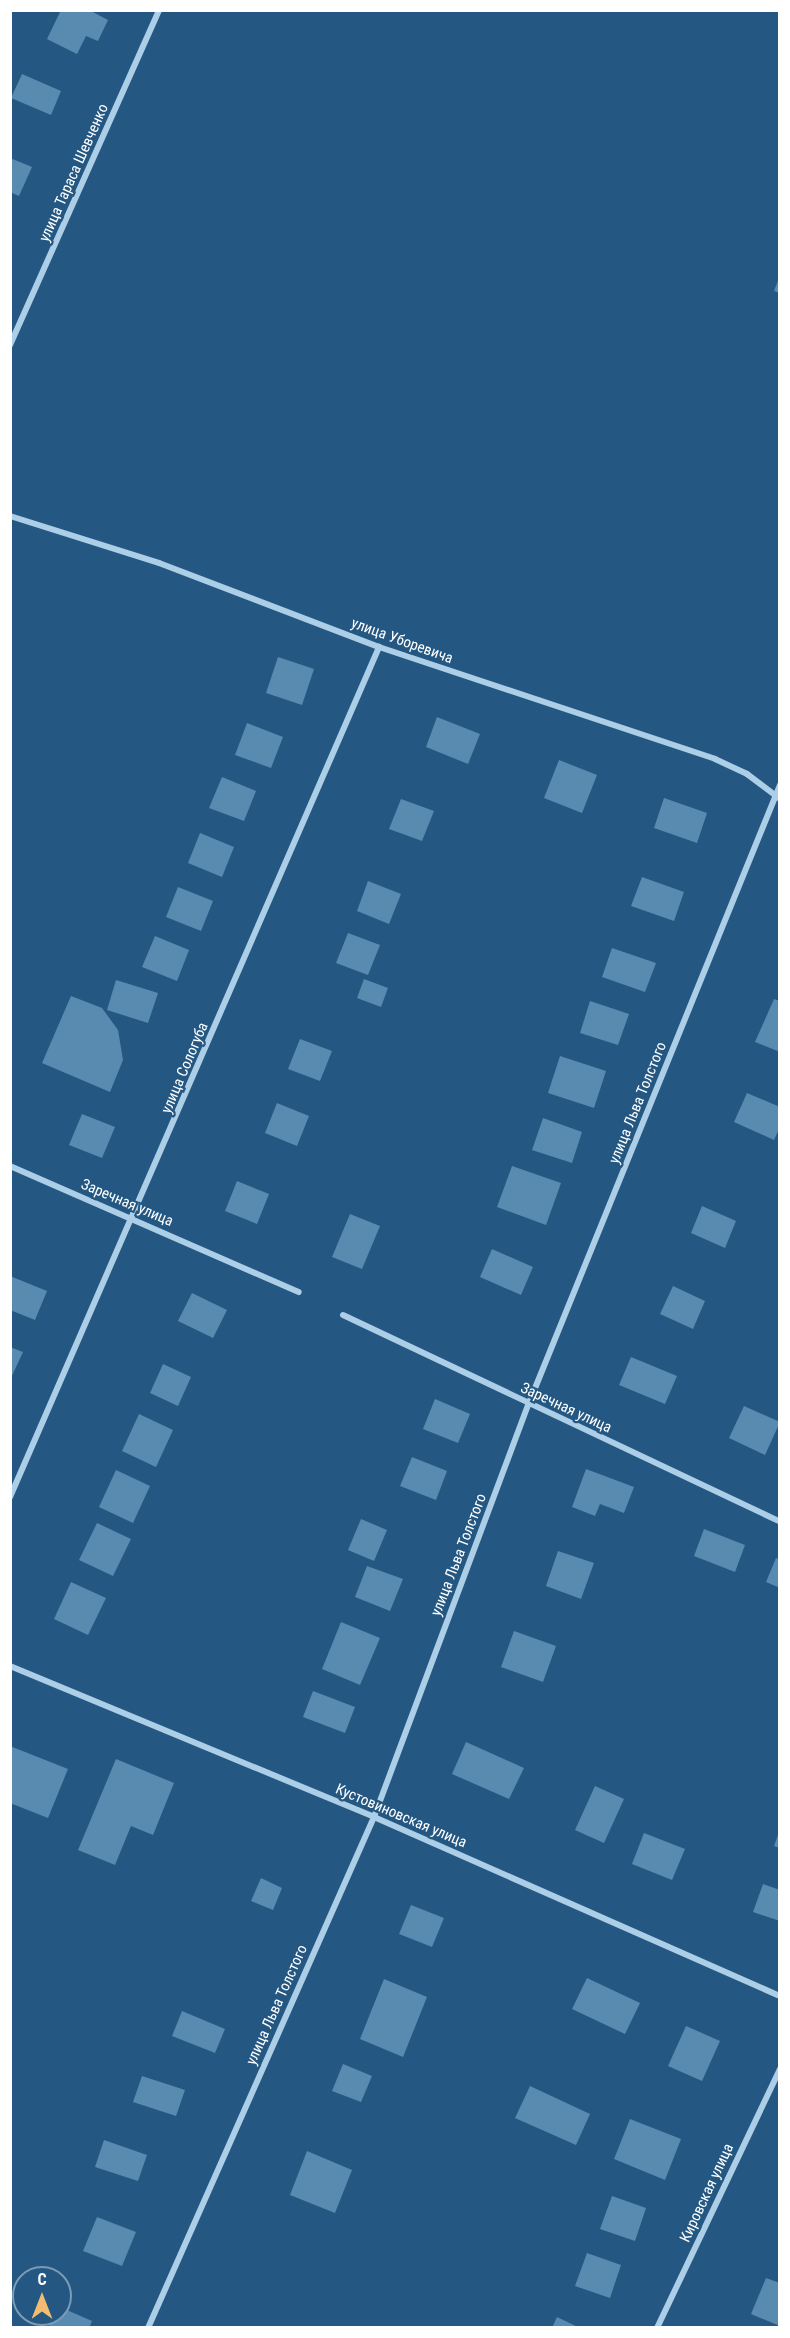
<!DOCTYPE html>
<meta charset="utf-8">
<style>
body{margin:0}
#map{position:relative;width:790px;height:2338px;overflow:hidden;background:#245883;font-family:"Roboto Condensed",sans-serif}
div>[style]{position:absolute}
.building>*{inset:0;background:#598ab0}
.street>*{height:6px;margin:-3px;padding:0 3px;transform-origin:3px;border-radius:3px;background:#accee7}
span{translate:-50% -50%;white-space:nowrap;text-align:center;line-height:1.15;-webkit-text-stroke:4.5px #245883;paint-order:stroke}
.street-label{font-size:15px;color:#fff}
.frame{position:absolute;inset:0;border:12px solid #fff;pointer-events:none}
.north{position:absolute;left:12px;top:2266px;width:60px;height:60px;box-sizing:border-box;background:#245883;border:2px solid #7c9bb5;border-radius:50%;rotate:0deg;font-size:16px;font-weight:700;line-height:24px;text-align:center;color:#fff}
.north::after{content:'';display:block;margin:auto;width:21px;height:27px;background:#f2bd70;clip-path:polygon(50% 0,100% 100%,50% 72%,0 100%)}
</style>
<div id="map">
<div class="building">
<div style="clip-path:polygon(61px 10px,89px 10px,108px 20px,98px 41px,86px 36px,77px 54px,47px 39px)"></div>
<div style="clip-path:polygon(22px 74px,61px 91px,51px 115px,11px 98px)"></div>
<div style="clip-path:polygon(10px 158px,32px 167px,19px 196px,10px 192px)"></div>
<div style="clip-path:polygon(779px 278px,780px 278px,780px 293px,774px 291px)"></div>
<div style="clip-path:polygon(278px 657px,314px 669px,302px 705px,266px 693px)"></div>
<div style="clip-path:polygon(437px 717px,480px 734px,468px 764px,426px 747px)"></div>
<div style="clip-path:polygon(247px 723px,283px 737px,271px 768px,235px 755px)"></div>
<div style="clip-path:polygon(559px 760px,597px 775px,582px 813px,544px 798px)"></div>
<div style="clip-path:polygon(222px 777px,256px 791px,244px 821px,209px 808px)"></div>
<div style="clip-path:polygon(664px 798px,707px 813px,697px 843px,654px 828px)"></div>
<div style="clip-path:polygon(401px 799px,434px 811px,422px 841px,389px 829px)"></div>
<div style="clip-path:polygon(200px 833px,234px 847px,222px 877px,188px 863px)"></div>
<div style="clip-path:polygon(642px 877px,684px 892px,674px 921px,631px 906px)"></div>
<div style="clip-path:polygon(368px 881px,401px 894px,389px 924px,357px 911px)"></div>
<div style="clip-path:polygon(178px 887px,213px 901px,201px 931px,166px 917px)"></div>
<div style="clip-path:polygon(348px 933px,380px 945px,368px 975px,336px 963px)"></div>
<div style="clip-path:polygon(155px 936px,189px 950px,177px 981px,142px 967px)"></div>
<div style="clip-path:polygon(612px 948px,656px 963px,645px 992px,602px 977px)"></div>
<div style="clip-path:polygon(364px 979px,388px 988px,381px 1007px,357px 998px)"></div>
<div style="clip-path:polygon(116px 980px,158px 993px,148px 1023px,107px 1010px)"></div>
<div style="clip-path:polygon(71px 996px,102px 1008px,118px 1030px,123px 1060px,110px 1092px,42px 1063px)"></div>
<div style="clip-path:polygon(774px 999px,780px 1001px,780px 1052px,755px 1042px)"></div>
<div style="clip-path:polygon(590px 1001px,629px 1014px,618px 1045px,580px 1033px)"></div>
<div style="clip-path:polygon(300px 1039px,332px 1051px,320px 1081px,288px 1069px)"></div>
<div style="clip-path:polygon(560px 1056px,606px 1071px,594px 1108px,548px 1093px)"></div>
<div style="clip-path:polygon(747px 1093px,780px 1107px,780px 1127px,774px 1140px,734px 1122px)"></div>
<div style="clip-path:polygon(277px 1103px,309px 1116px,297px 1146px,265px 1133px)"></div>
<div style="clip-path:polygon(82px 1114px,115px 1127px,102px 1158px,69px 1145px)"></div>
<div style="clip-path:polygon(543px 1118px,582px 1132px,572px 1163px,532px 1150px)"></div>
<div style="clip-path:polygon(512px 1166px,561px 1183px,546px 1225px,497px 1207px)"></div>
<div style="clip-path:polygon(237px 1181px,269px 1194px,257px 1224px,225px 1211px)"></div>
<div style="clip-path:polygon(702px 1206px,736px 1221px,725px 1248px,691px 1233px)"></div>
<div style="clip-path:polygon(350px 1214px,380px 1226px,362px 1269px,332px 1257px)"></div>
<div style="clip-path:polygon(492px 1249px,533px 1267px,521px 1295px,480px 1277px)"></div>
<div style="clip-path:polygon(10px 1276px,47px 1291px,35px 1320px,10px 1310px)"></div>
<div style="clip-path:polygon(673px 1286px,705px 1301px,693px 1329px,660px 1314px)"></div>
<div style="clip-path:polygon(192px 1293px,227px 1310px,213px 1338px,178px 1321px)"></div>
<div style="clip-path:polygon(10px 1347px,23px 1352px,10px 1380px)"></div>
<div style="clip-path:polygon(631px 1357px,677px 1376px,665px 1404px,619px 1385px)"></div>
<div style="clip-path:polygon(163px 1364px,191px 1377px,178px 1406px,150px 1393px)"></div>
<div style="clip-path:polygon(435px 1399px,470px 1414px,458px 1443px,423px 1429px)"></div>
<div style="clip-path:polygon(744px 1406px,780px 1422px,765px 1455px,729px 1438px)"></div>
<div style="clip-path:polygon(139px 1414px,173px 1430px,156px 1467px,122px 1451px)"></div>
<div style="clip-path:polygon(412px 1457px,447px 1471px,436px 1500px,400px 1486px)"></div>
<div style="clip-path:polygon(586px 1469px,634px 1487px,624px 1513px,600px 1504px,595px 1516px,572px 1507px)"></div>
<div style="clip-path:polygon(116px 1470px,150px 1486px,133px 1523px,99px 1507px)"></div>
<div style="clip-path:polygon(361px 1519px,387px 1530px,374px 1561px,348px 1550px)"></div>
<div style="clip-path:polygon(97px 1523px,131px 1539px,113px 1576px,79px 1560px)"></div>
<div style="clip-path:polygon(704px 1529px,745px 1545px,735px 1572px,694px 1556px)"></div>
<div style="clip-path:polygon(558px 1551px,594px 1563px,581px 1599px,546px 1586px)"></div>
<div style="clip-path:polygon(776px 1558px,780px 1560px,780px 1588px,766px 1582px)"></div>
<div style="clip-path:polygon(367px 1566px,403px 1579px,390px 1611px,355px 1597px)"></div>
<div style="clip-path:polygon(71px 1582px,106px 1598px,88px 1635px,54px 1619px)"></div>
<div style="clip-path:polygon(341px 1622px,380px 1638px,360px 1685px,322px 1669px)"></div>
<div style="clip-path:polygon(514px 1631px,556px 1646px,543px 1682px,501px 1667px)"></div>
<div style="clip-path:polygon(313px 1691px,355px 1707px,345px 1733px,303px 1717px)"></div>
<div style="clip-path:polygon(466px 1742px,524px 1768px,509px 1799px,452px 1774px)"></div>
<div style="clip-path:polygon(10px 1746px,68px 1769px,48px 1818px,10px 1803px)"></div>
<div style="clip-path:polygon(116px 1759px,174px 1783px,153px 1835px,131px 1826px,115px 1865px,78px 1850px)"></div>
<div style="clip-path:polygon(595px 1786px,624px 1799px,604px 1843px,575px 1830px)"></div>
<div style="clip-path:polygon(779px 1832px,780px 1832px,780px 1848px,774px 1846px)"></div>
<div style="clip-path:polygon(644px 1833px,685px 1849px,672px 1880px,632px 1864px)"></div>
<div style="clip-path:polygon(261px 1878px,282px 1888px,273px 1910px,251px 1901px)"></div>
<div style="clip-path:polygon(763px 1884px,780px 1890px,780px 1921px,753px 1912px)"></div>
<div style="clip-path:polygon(411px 1905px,444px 1918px,432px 1947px,399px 1934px)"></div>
<div style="clip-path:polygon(587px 1978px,640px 2003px,625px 2034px,572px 2009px)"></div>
<div style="clip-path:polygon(384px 1979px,427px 1997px,403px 2057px,360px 2039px)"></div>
<div style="clip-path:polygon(182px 2011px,225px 2029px,215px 2053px,172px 2036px)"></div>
<div style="clip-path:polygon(686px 2026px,720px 2041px,702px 2081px,668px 2066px)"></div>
<div style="clip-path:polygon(343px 2064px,372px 2076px,361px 2102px,332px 2091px)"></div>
<div style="clip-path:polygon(142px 2076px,185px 2090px,176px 2116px,133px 2102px)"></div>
<div style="clip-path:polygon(530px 2086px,590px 2114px,576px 2145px,515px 2118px)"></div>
<div style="clip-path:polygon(630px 2119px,681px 2139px,665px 2180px,614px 2159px)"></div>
<div style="clip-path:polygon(104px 2140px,147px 2155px,138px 2181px,95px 2167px)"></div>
<div style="clip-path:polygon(307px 2151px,352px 2170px,335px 2213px,290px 2195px)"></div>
<div style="clip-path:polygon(612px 2196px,646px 2208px,635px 2241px,600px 2229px)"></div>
<div style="clip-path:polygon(97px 2217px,136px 2232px,122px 2266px,83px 2251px)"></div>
<div style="clip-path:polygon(587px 2253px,621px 2265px,610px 2298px,575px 2286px)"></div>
<div style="clip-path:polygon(766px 2278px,780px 2283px,780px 2326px,751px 2314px)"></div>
<div style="clip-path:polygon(60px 2307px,92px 2321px,89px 2328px,48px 2328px,54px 2314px,60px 2314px)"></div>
<div style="clip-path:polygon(557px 2317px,580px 2328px,552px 2328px)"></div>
</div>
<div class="street">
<div style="left:10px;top:345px;width:367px;rotate:-66deg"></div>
<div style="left:10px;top:516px;width:156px;rotate:17.5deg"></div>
<div style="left:159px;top:563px;width:235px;rotate:20.9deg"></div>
<div style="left:379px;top:647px;width:354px;rotate:18.4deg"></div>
<div style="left:715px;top:759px;width:35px;rotate:25deg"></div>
<div style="left:747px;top:774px;width:41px;rotate:37.1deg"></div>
<div style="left:10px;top:1166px;width:315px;rotate:23.6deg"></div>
<div style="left:343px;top:1315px;width:484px;rotate:25.3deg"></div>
<div style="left:10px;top:1497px;width:927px;rotate:-66.53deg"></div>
<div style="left:10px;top:1666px;width:394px;rotate:22.5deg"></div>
<div style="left:374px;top:1817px;width:444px;rotate:23.8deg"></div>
<div style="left:148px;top:2328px;width:559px;rotate:-66.14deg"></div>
<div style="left:374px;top:1817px;width:442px;rotate:-69.5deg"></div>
<div style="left:529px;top:1403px;width:667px;rotate:-67.9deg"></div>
<div style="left:657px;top:2328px;width:287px;rotate:-64.6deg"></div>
</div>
<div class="street-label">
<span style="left:74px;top:173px;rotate:-66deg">улица Тараса Шевченко</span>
<span style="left:402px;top:641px;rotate:20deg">улица Уборевича</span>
<span style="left:185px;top:1068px;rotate:-67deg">улица Сологуба</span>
<span style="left:638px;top:1103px;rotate:-68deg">улица Льва Толстого</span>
<span style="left:127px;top:1203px;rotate:23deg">Заречная улица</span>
<span style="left:566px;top:1408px;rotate:25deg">Заречная улица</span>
<span style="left:459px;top:1555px;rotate:-69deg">улица Льва Толстого</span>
<span style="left:401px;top:1816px;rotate:23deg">Кустовиновская улица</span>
<span style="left:277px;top:2005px;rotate:-66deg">улица Льва Толстого</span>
<span style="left:707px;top:2193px;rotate:-65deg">Кировская улица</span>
</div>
<div class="frame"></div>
<div class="north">С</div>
</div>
